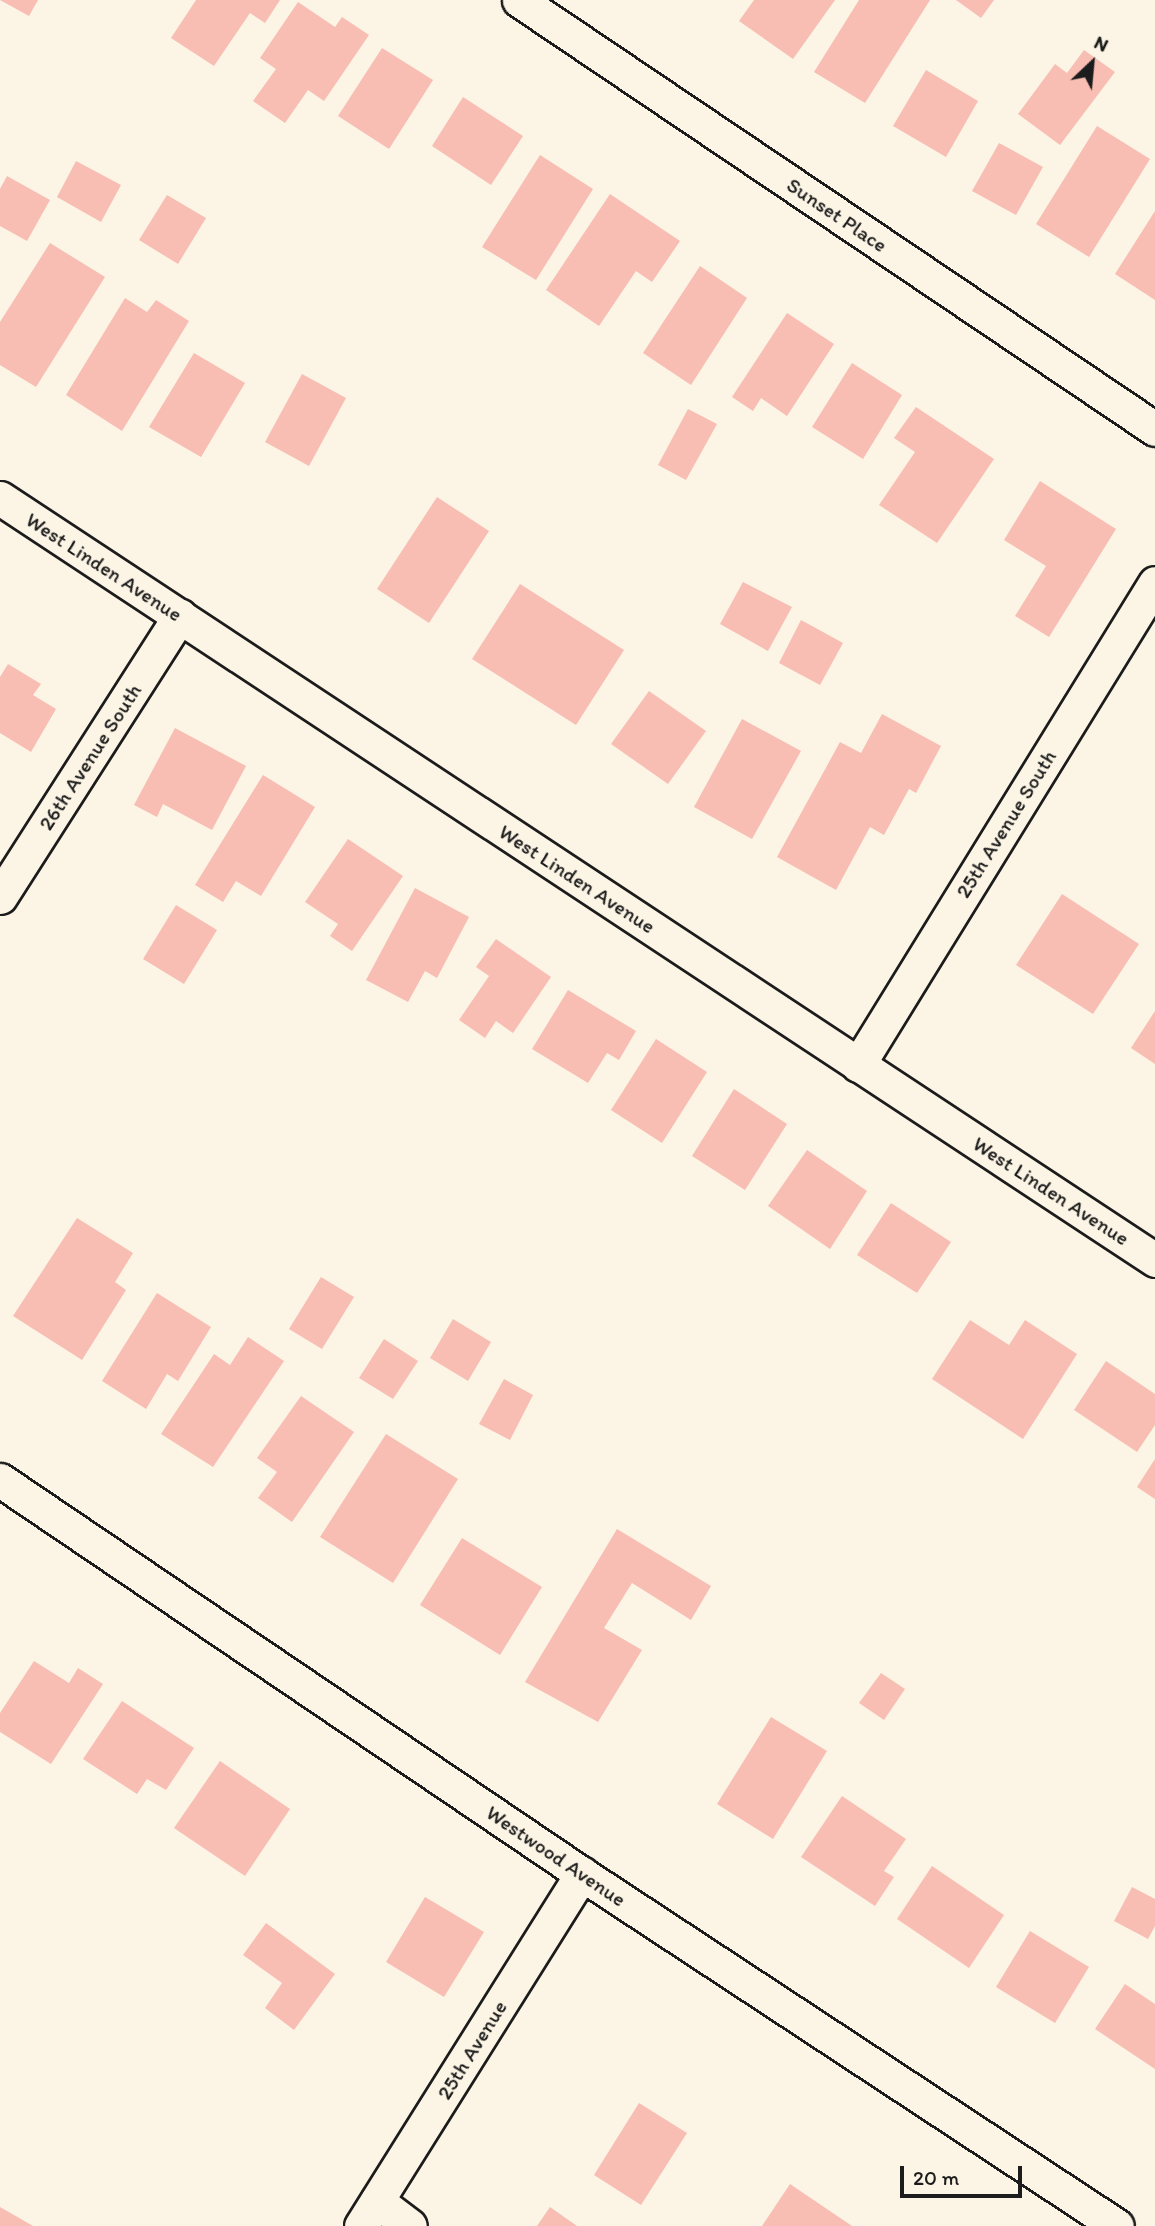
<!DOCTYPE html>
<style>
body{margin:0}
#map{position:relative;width:1155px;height:2226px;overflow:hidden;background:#fcf5e5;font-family:Itim,sans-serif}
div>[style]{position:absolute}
.building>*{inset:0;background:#f8bdb3}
.roads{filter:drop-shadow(2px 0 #1c1c1c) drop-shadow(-2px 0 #1c1c1c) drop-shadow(0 2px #1c1c1c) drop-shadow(0 -2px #1c1c1c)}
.street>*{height:33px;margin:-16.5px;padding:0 16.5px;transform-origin:16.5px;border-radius:16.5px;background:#fcf5e5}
span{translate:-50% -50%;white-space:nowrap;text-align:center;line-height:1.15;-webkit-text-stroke:7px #fcf5e5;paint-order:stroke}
.street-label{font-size:21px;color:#1c1c1c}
.north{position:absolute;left:1057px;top:28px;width:70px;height:70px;-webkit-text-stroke:5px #fcf5e5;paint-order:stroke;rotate:26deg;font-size:19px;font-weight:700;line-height:28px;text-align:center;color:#1c1c1c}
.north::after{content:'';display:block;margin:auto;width:24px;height:32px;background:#1c1c1c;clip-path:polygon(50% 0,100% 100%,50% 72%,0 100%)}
.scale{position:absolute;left:900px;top:2166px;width:122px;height:32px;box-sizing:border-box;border:4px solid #1c1c1c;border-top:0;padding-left:9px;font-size:21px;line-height:24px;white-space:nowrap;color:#1c1c1c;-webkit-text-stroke:5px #fcf5e5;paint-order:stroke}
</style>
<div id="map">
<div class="building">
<div style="clip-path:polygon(0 0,38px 0,29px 16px)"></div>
<div style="clip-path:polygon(196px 0,280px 0,265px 23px,250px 13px,214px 66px,171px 38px)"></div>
<div style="clip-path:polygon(754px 0,835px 0,793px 59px,739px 21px)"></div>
<div style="clip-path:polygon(859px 0,930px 0,865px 103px,814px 72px)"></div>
<div style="clip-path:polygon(956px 0,994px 0,981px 18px)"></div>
<div style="clip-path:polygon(298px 2px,335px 27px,342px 17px,369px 35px,324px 101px,308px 90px,285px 123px,253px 101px,276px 69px,260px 58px)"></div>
<div style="clip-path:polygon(382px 48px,433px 80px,389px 149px,338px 116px)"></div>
<div style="clip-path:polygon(1084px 50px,1115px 72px,1060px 145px,1018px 114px,1055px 64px,1067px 73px)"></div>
<div style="clip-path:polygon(926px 70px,978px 101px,946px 157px,893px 126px)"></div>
<div style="clip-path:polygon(463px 97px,523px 136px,491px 185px,432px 146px)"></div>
<div style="clip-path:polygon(1097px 126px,1150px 159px,1089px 257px,1036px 224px)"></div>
<div style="clip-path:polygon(999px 143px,1043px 167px,1016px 215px,972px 191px)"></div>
<div style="clip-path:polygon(540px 155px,593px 189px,536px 280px,482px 247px)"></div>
<div style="clip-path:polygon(76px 161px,121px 185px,101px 222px,57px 197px)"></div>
<div style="clip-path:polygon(7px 176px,50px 200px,27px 241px,0 226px,0 189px)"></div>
<div style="clip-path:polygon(610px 194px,680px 241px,652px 282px,636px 271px,599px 326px,546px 290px)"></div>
<div style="clip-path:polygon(167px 195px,206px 218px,178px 264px,139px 240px)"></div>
<div style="clip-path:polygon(1155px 211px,1155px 300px,1115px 274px)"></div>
<div style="clip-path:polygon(50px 243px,105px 277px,36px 387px,0 365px,0 322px)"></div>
<div style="clip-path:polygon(700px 266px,747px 298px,691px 385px,643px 353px)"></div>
<div style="clip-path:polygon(125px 298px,147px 312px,156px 300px,189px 321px,122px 431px,66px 395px)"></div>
<div style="clip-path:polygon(787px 313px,834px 344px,787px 416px,761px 398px,753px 411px,732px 397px)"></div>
<div style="clip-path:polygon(194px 353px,245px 383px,201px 457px,149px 427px)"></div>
<div style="clip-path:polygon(852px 363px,902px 395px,863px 459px,812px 427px)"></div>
<div style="clip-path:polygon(302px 374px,346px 398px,309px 466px,265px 442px)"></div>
<div style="clip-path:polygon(916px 407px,994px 459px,937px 543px,879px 505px,915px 452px,894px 438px)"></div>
<div style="clip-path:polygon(688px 409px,717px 424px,686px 480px,658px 465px)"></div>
<div style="clip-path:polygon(1040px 481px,1116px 529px,1049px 637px,1015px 616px,1046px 566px,1004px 540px)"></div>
<div style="clip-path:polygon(437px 497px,489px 531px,429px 623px,377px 589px)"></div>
<div style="clip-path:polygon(743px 582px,792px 607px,768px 651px,720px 624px)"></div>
<div style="clip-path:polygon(520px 584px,624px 650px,576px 725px,472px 659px)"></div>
<div style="clip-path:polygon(801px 620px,843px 643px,820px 685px,779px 663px)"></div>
<div style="clip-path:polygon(8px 664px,41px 684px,33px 695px,56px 709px,31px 752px,0 733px,0 677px)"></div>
<div style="clip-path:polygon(649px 691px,706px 731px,668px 784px,611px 744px)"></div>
<div style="clip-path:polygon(882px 714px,941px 746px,916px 793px,909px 789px,884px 835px,870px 827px,836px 890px,777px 857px,840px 742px,861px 753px)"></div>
<div style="clip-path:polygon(742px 719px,801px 751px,752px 839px,694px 807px)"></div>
<div style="clip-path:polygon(175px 728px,246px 766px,212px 830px,163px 804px,157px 817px,134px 805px)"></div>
<div style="clip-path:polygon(263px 775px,315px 807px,261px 896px,236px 881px,223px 902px,195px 885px)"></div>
<div style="clip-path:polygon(348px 839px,403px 876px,352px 951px,330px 936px,338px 924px,305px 902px)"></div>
<div style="clip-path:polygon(415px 888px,469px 917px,437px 978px,425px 971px,408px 1002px,366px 980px)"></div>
<div style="clip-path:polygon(1062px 894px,1139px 944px,1093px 1014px,1016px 965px)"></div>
<div style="clip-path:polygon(176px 905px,217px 930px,184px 984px,143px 959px)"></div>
<div style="clip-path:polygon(496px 939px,551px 977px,513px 1033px,496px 1021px,485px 1038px,459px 1020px,489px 976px,476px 967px)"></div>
<div style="clip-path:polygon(568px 990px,636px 1031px,619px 1060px,607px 1053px,588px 1083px,532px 1049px)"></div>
<div style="clip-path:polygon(1155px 1011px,1155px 1064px,1131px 1048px)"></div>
<div style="clip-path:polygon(656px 1039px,707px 1072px,662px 1143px,611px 1110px)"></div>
<div style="clip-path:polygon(734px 1089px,787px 1124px,745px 1190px,692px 1156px)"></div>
<div style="clip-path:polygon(807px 1150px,867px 1191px,830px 1249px,768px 1206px)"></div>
<div style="clip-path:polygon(891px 1203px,951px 1242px,917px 1293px,857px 1255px)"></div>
<div style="clip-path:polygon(77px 1218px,133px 1253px,115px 1282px,126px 1290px,82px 1360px,13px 1316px)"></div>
<div style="clip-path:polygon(321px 1277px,354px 1297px,322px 1349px,289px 1329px)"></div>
<div style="clip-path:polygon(157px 1293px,211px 1327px,178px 1381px,167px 1374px,146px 1409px,102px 1381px)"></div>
<div style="clip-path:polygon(453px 1319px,491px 1342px,468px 1381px,430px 1358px)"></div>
<div style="clip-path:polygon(970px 1320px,1009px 1345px,1025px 1320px,1077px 1354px,1023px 1439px,932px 1379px)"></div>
<div style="clip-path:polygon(248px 1337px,284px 1361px,213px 1467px,161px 1434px,214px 1354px,230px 1365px)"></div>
<div style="clip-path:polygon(384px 1339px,418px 1361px,393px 1399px,359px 1378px)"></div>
<div style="clip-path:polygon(1106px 1361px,1155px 1394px,1155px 1425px,1137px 1452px,1074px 1410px)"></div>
<div style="clip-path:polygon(504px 1379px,533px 1395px,510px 1440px,479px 1424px)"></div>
<div style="clip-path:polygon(301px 1396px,354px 1432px,292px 1522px,258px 1498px,277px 1472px,257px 1458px)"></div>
<div style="clip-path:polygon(386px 1434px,458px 1479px,393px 1583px,320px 1537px)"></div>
<div style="clip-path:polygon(1155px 1459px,1155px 1499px,1137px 1487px)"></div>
<div style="clip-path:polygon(617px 1529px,711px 1586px,691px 1620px,632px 1583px,604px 1628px,642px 1650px,598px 1722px,525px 1682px)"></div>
<div style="clip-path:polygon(462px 1538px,542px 1587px,500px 1655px,420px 1605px)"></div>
<div style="clip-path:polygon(34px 1661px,69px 1683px,78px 1668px,103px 1684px,51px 1764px,0 1732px,0 1713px)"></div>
<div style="clip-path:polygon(881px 1673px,905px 1689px,884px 1720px,859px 1703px)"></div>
<div style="clip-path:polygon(122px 1701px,194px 1748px,166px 1790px,147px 1779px,137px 1794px,83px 1759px)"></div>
<div style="clip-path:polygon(771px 1717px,827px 1751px,773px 1839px,717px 1804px)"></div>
<div style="clip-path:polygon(220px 1761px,290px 1809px,245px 1876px,174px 1828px)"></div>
<div style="clip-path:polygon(842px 1796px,906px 1839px,884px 1871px,894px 1877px,875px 1906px,801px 1857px)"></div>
<div style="clip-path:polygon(932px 1866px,1004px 1915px,969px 1968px,897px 1919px)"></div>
<div style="clip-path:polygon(1132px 1887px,1155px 1899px,1155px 1926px,1148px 1939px,1114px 1921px)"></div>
<div style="clip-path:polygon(425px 1897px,484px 1932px,444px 1997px,386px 1962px)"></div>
<div style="clip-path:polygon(266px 1923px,335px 1974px,294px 2030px,265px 2008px,282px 1983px,243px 1955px)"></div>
<div style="clip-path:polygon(1030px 1931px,1089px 1967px,1055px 2023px,996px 1987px)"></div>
<div style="clip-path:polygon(1125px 1984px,1155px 2004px,1155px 2069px,1095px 2029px)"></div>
<div style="clip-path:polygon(639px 2103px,687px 2133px,641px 2205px,594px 2175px)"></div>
<div style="clip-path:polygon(790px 2184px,852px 2226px,762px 2226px)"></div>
<div style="clip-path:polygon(0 2207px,33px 2226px,0 2226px)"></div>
<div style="clip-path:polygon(550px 2207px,577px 2226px,537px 2226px)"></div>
</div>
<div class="roads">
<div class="street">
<div style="left:519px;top:0;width:767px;rotate:34deg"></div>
<div style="left:0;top:498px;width:1384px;rotate:33.41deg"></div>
<div style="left:0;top:897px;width:334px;rotate:-57.4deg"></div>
<div style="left:858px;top:1065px;width:566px;rotate:-58.36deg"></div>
<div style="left:0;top:1480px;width:703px;rotate:34.1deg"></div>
<div style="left:582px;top:1874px;width:640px;rotate:33.34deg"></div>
<div style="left:377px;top:2201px;width:41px;rotate:37.1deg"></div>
<div style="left:361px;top:2226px;width:416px;rotate:-57.9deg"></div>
</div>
</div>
<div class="street-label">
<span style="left:837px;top:215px;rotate:34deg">Sunset Place</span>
<span style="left:104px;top:567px;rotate:33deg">West Linden Avenue</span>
<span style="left:90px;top:757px;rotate:-57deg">26th Avenue South</span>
<span style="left:1006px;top:824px;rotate:-58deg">25th Avenue South</span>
<span style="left:577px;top:879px;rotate:33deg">West Linden Avenue</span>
<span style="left:1051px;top:1191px;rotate:33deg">West Linden Avenue</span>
<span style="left:556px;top:1856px;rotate:34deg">Westwood Avenue</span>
<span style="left:472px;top:2050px;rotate:-58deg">25th Avenue</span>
</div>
<div class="north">N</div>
<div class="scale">20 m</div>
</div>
